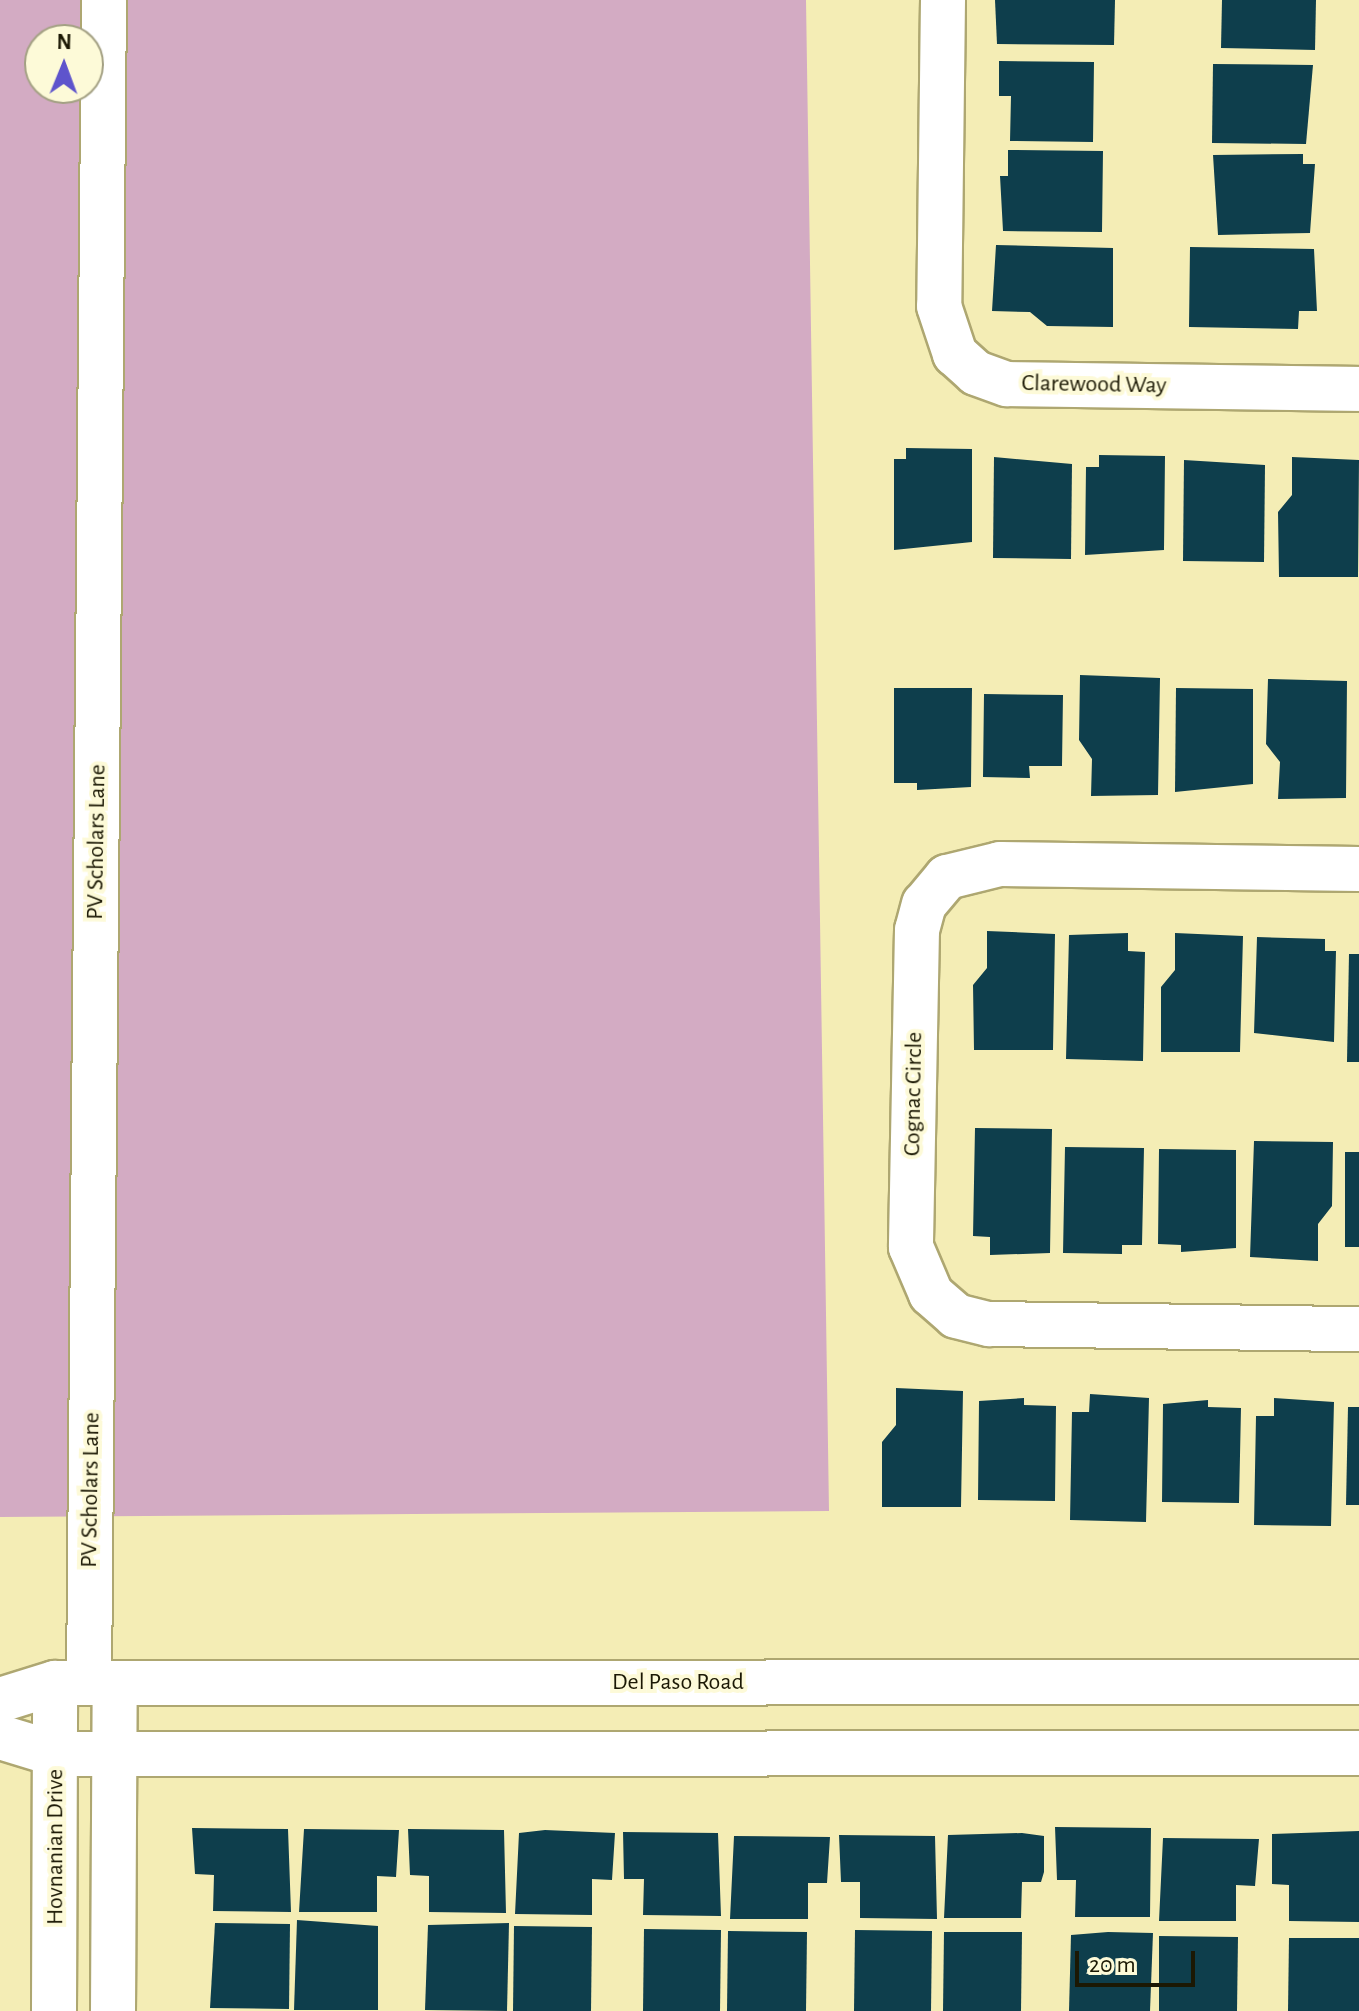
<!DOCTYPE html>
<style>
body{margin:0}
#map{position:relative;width:1359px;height:2011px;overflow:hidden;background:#f4edb5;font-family:"Alegreya Sans",sans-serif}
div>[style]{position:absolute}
.green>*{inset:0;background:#d3abc3}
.building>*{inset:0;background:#0e3e4c}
.roads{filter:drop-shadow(2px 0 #aea771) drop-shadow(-2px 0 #aea771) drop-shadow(0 2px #aea771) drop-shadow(0 -2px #aea771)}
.street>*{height:44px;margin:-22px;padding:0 22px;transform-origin:22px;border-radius:22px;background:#fff}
.secondary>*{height:44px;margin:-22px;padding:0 22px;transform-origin:22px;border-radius:22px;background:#fff}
span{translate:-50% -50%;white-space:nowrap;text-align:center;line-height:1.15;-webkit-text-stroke:8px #fdfad8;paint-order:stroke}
.street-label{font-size:24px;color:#1b1804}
.north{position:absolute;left:24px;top:24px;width:80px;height:80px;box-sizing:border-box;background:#fdfad8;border:2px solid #a3a083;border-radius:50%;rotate:1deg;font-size:22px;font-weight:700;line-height:32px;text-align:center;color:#1b1804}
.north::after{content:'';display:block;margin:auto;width:28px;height:36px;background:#5e54cc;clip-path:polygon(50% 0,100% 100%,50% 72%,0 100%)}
.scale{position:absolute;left:1075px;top:1951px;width:120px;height:36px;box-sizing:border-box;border:4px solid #1b1804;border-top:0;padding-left:10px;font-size:24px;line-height:28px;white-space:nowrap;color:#1b1804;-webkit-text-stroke:6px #fdfad8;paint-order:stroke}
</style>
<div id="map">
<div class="green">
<div style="clip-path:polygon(evenodd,0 0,806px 0,829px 1511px,0 1517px,0 0,40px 40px,88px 40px,88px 88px,40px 88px,40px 40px)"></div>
</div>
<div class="building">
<div style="clip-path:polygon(995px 0,1115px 0,1114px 45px,997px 44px)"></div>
<div style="clip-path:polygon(1222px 0,1316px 0,1315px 50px,1221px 48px)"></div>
<div style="clip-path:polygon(999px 61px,1094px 62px,1093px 142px,1010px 141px,1011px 96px,999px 96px)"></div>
<div style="clip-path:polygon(1213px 64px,1313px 65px,1306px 144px,1212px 143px)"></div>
<div style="clip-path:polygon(1008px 150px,1103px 151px,1102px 232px,1003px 231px,1000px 176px,1008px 176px)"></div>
<div style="clip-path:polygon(1303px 154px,1303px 164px,1315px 164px,1310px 233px,1218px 235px,1213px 155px)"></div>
<div style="clip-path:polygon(996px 245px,1113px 248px,1113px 327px,1047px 326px,1030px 312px,992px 311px)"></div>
<div style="clip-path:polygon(1190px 247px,1314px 249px,1317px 311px,1299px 311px,1298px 329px,1189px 327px)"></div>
<div style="clip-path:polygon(906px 448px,972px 449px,972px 542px,894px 550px,894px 459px,906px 459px)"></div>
<div style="clip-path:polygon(1099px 455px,1165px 456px,1164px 550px,1085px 555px,1086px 467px,1099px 467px)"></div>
<div style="clip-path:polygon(994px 457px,1072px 464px,1071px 559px,993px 558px)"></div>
<div style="clip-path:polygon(1292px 457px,1359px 460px,1358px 577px,1279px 577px,1278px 512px,1292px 495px)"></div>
<div style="clip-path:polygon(1184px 460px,1265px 465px,1264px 562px,1183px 561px)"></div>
<div style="clip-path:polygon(1080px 675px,1160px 678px,1158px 795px,1091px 796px,1092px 759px,1079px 740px)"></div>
<div style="clip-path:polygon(1268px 679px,1347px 681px,1346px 798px,1278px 799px,1280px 762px,1266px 744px)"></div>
<div style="clip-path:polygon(894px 688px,972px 688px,971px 787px,917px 790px,917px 783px,894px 783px)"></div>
<div style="clip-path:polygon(1176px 688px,1253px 689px,1253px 784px,1175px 792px)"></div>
<div style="clip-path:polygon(984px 694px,1063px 695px,1062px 766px,1029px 766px,1030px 778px,983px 777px)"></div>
<div style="clip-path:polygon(987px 931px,1055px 934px,1053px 1050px,974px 1050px,973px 985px,987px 968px)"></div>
<div style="clip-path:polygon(1128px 933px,1128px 951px,1145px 952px,1143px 1061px,1066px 1059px,1069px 935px)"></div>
<div style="clip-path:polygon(1175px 933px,1243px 936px,1240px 1052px,1161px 1052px,1161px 987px,1175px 970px)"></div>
<div style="clip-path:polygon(1257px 937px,1325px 939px,1325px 951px,1336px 951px,1334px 1042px,1254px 1033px)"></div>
<div style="clip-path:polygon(1349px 954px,1359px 954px,1359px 1062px,1347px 1062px)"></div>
<div style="clip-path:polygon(975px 1128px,1052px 1129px,1050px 1253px,990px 1255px,990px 1237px,973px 1236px)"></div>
<div style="clip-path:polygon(1254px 1141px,1333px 1142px,1332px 1206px,1318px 1224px,1318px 1261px,1250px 1257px)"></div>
<div style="clip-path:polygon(1065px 1147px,1144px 1148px,1142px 1245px,1122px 1245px,1122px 1254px,1063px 1253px)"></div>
<div style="clip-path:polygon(1159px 1149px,1236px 1150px,1236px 1248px,1181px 1252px,1181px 1245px,1158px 1244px)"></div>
<div style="clip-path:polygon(1345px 1152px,1359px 1152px,1359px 1247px,1345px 1247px)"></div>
<div style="clip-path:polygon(896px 1388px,963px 1391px,961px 1507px,882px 1507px,882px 1442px,896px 1425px)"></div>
<div style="clip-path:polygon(1090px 1394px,1149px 1398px,1146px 1522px,1070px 1520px,1072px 1412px,1089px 1412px)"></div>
<div style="clip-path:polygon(1024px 1398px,1024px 1405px,1056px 1406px,1055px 1501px,978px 1500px,979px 1401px)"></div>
<div style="clip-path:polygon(1274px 1398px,1334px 1402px,1331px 1526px,1254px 1525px,1256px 1416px,1274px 1416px)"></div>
<div style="clip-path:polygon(1208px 1400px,1208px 1407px,1241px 1408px,1239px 1503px,1162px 1502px,1163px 1404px)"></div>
<div style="clip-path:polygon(1348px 1407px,1359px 1407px,1359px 1505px,1346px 1505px)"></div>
<div style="clip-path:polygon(1055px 1827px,1151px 1828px,1150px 1917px,1075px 1917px,1076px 1880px,1057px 1880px)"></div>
<div style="clip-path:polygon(192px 1828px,288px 1829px,291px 1912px,213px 1911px,214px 1875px,195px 1874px)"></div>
<div style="clip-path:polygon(304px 1829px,399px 1830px,396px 1877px,377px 1876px,377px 1912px,299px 1912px)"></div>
<div style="clip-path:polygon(408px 1829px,504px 1830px,506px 1913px,429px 1912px,429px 1876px,410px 1875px)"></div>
<div style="clip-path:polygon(545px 1830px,615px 1833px,612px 1880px,592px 1879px,592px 1915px,515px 1914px,519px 1833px)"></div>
<div style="clip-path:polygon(1359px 1831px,1359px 1922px,1289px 1921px,1289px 1885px,1272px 1884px,1272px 1834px)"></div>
<div style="clip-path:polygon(623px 1832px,718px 1833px,721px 1916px,643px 1915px,644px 1879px,624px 1879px)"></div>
<div style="clip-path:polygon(1022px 1833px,1044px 1836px,1044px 1872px,1041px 1882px,1022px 1882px,1021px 1918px,944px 1918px,948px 1835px)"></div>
<div style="clip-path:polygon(839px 1835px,935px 1836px,937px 1919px,860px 1918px,860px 1882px,841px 1882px)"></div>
<div style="clip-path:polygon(734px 1836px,830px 1837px,827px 1883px,808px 1883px,808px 1919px,730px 1919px)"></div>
<div style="clip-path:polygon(1163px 1838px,1259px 1839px,1255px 1886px,1236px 1885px,1236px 1921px,1159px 1921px)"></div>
<div style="clip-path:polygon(297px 1920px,378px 1926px,378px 2010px,294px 2010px)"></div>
<div style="clip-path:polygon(215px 1923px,290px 1924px,289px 2009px,210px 2008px)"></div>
<div style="clip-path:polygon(509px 1923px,507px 2011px,425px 2010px,428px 1925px)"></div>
<div style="clip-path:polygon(514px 1926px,592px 1927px,591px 2011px,513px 2011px)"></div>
<div style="clip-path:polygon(644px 1929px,721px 1930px,720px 2011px,643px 2011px)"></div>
<div style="clip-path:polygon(855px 1930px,932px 1931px,931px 2011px,854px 2011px)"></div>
<div style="clip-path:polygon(728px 1931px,807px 1932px,806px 2011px,727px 2011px)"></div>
<div style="clip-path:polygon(944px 1932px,1022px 1932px,1021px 2011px,943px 2011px)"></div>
<div style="clip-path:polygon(1108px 1932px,1153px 1933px,1150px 2011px,1069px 2011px,1071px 1935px)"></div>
<div style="clip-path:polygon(1159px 1936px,1238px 1937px,1237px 2011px,1159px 2011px)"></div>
<div style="clip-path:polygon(1289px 1938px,1359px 1938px,1359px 2011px,1288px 2011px)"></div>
</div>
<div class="roads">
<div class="street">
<div style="left:943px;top:0;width:306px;rotate:90.7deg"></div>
<div style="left:939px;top:306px;width:51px;rotate:71.6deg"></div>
<div style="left:955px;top:354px;width:28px;rotate:42deg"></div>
<div style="left:976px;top:373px;width:33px;rotate:20deg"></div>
<div style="left:1007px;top:384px;width:352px;rotate:0.8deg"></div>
<div style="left:1359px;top:869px;width:359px;rotate:-179.2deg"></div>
<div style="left:1000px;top:864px;width:55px;rotate:166.2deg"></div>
<div style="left:947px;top:877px;width:35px;rotate:130deg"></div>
<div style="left:924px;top:904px;width:27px;rotate:105deg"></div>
<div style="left:917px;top:930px;width:317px;rotate:91.1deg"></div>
<div style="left:911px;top:1247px;width:51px;rotate:66.9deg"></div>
<div style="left:931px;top:1294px;width:33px;rotate:41deg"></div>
<div style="left:956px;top:1316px;width:34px;rotate:14deg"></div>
<div style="left:989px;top:1324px;width:370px;rotate:0.8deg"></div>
<div style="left:89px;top:1683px;width:1683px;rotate:-89.49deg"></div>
<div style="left:54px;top:2011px;width:328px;rotate:-89.8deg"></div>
<div style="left:113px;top:2011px;width:328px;rotate:-89.7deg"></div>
</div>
<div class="secondary">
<div style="left:0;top:1700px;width:58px;rotate:-17.2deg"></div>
<div style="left:55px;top:1683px;width:1304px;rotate:-0.04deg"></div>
<div style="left:0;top:1737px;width:59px;rotate:16.9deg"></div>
<div style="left:56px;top:1754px;width:1303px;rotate:-0.04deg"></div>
</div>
</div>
<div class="street-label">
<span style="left:1094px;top:385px;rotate:1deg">Clarewood Way</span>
<span style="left:97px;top:842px;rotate:-89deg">PV Scholars Lane</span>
<span style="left:914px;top:1094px;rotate:-89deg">Cognac Circle</span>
<span style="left:91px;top:1490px;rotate:-89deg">PV Scholars Lane</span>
<span style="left:678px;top:1683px">Del Paso Road</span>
<span style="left:56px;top:1847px;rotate:-90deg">Hovnanian Drive</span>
</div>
<div class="north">N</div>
<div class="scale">20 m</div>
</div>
